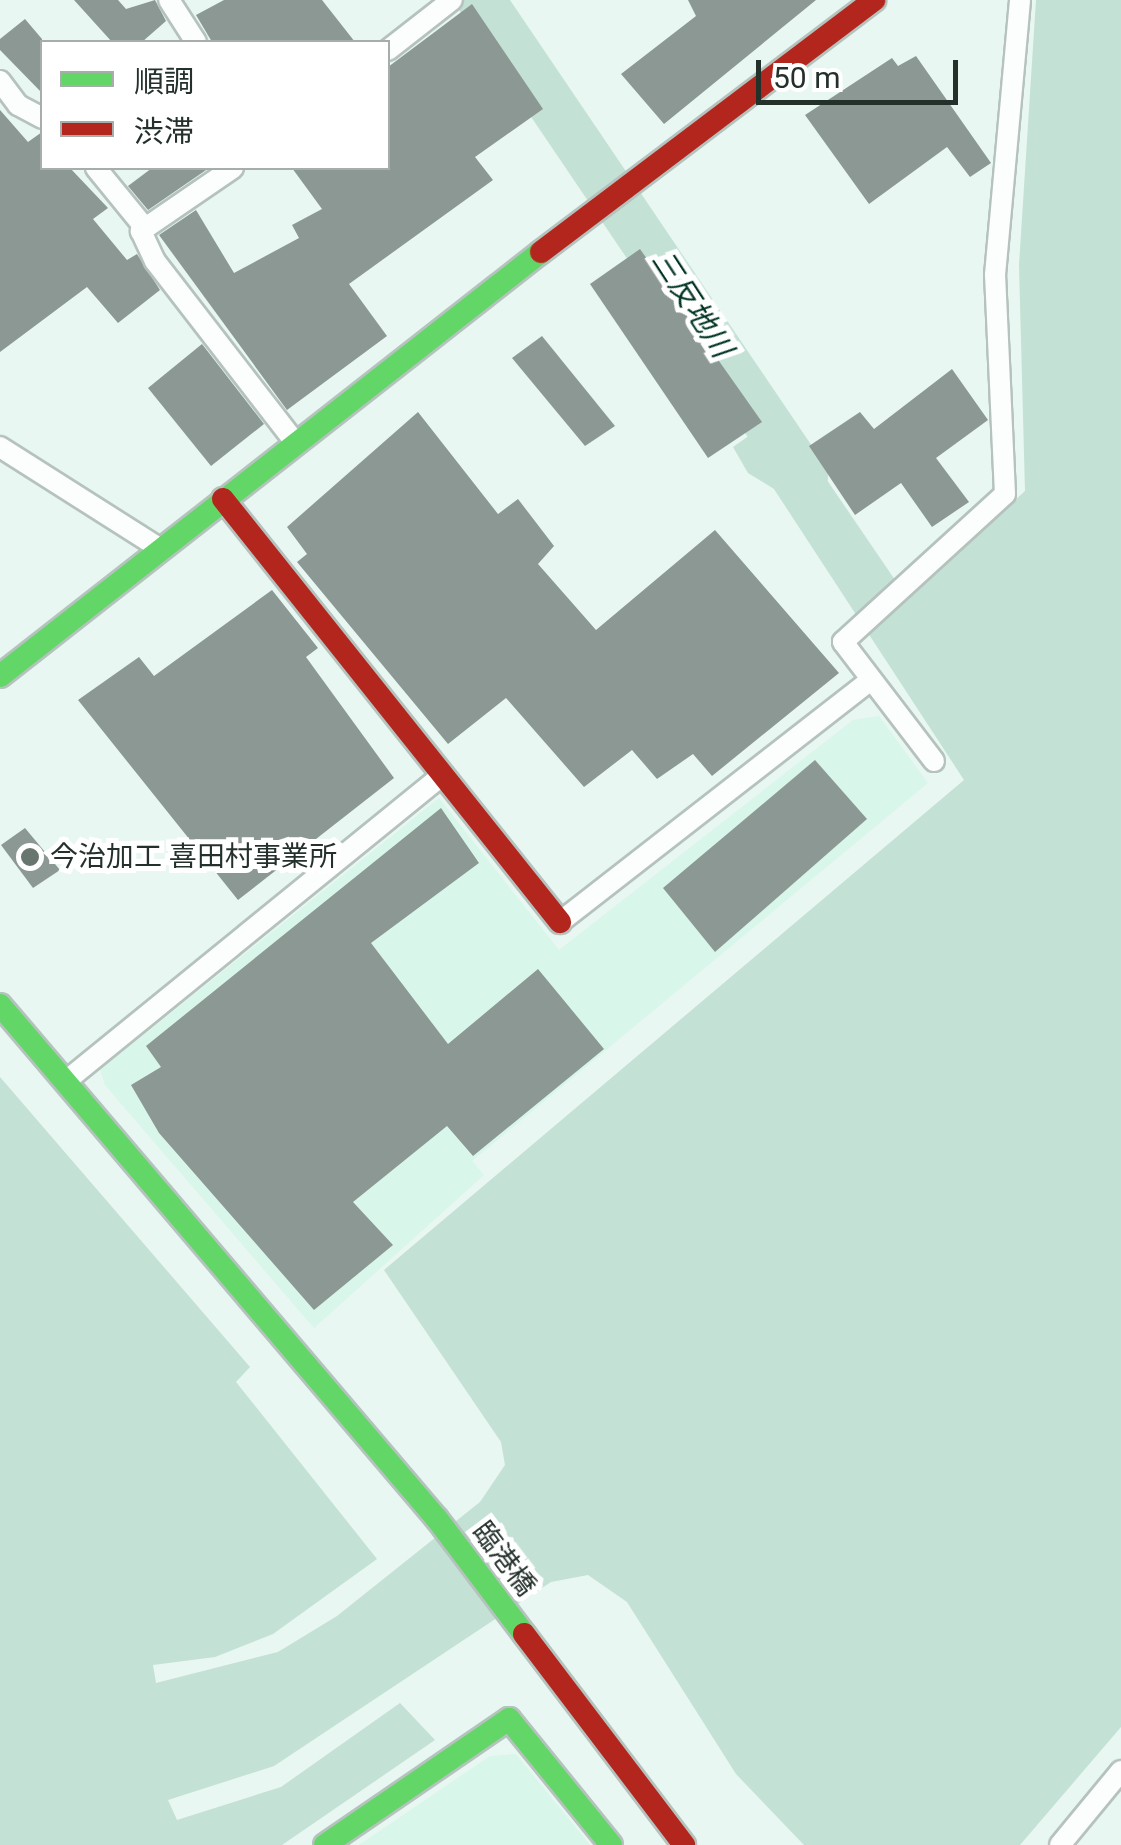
<!DOCTYPE html>
<meta charset="utf-8">
<style>
body{margin:0}
#map{position:relative;width:1121px;height:1845px;overflow:hidden;background:#e8f7f1;font-family:Roboto,"Noto Sans JP",sans-serif}
div>[style]{position:absolute}
.built>*{inset:0;background:#d8f6e9}
.water>*{inset:0;background:#c3e1d4}
.river>*{height:48px;margin:-24px;padding:0 24px;transform-origin:24px;border-radius:24px;background:#c3e1d4}
.building>*{inset:0;background:#8c9894}
.roads{filter:drop-shadow(2px 0 #b5c2bd) drop-shadow(-2px 0 #b5c2bd) drop-shadow(0 2px #b5c2bd) drop-shadow(0 -2px #b5c2bd)}
.street>*{height:20px;margin:-10px;padding:0 10px;transform-origin:10px;border-radius:10px;background:#fcfefd}
.fast>*{height:22px;margin:-11px;padding:0 11px;transform-origin:11px;border-radius:11px;background:#63d668}
.jam>*{height:22px;margin:-11px;padding:0 11px;transform-origin:11px;border-radius:11px;background:#b3261e}
.dots>*{width:28px;height:28px;translate:-50% -50%;box-sizing:border-box;border:5px solid #fff;border-radius:50%}
span{translate:-50% -50%;white-space:nowrap;text-align:center;line-height:1.15;-webkit-text-stroke:10px #fff;paint-order:stroke}
.poi-label{font-size:28px;color:#24312b}
.left{translate:0 -50%;text-align:left}
.street-label{font-size:28px;color:#24312b}
.water-label{font-size:30px;color:#003425;font-style:italic}
.legend{position:absolute;left:40px;top:40px;width:350px;height:130px;box-sizing:border-box;background:#fff;border:2px solid #a7adaa;margin:0;padding:12px 18px;list-style:none;font-size:30px;color:#24312b}
.legend li{display:flex;align-items:center;gap:20px;height:50px}
.legend b{width:50px;border:2px solid #a7adaa}
.scale{position:absolute;left:756px;top:60px;width:202px;height:45px;box-sizing:border-box;border:5px solid #24312b;border-top:0;padding-left:12px;font-size:30px;line-height:35px;white-space:nowrap;color:#24312b;-webkit-text-stroke:8px #fff;paint-order:stroke}
</style>
<div id="map">
<div class="built">
<div style="clip-path:polygon(879px 716px,928px 783px,472px 1161px,484px 1175px,314px 1328px,105px 1085px,100px 1070px,439px 798px,559px 950px,853px 720px)"></div>
<div style="clip-path:polygon(516px 1754px,590px 1845px,359px 1845px,490px 1756px)"></div>
</div>
<div class="water">
<div style="clip-path:polygon(1036px 0,1121px 0,1121px 1727px,1020px 1845px,804px 1845px,736px 1774px,627px 1602px,588px 1575px,551px 1582px,274px 1766px,168px 1800px,177px 1820px,281px 1787px,400px 1703px,435px 1740px,282px 1845px,0 1845px,0 1077px,250px 1367px,236px 1382px,377px 1559px,273px 1634px,215px 1657px,153px 1665px,156px 1683px,278px 1652px,337px 1616px,480px 1502px,505px 1465px,501px 1442px,384px 1270px,964px 780px,774px 489px,748px 473px,733px 447px,777px 416px,786px 420px,908px 599px,1025px 491px,1019px 265px)"></div>
</div>
<div class="river">
<div style="left:481px;top:0;width:576px;rotate:55.9deg"></div>
</div>
<div class="building">
<div style="clip-path:polygon(74px 0,118px 0,126px 9px,155px 0,166px 21px,142px 42px,112px 42px)"></div>
<div style="clip-path:polygon(224px 0,322px 0,355px 42px,212px 42px,196px 15px)"></div>
<div style="clip-path:polygon(688px 0,816px 0,664px 124px,621px 74px,696px 16px)"></div>
<div style="clip-path:polygon(472px 4px,543px 109px,475px 157px,493px 180px,349px 284px,387px 336px,287px 410px,159px 235px,196px 210px,234px 273px,299px 238px,292px 225px,322px 209px,292px 168px,388px 168px,388px 67px)"></div>
<div style="clip-path:polygon(25px 19px,42px 39px,42px 93px,0 50px,0 39px)"></div>
<div style="clip-path:polygon(916px 56px,991px 163px,970px 177px,947px 147px,869px 204px,805px 115px,892px 58px,898px 66px)"></div>
<div style="clip-path:polygon(0 110px,28px 142px,42px 132px,42px 168px,70px 168px,108px 208px,93px 219px,127px 260px,137px 254px,160px 290px,118px 323px,87px 287px,0 352px)"></div>
<div style="clip-path:polygon(152px 168px,209px 168px,148px 210px,128px 186px)"></div>
<div style="clip-path:polygon(640px 249px,762px 422px,708px 458px,590px 284px)"></div>
<div style="clip-path:polygon(542px 336px,615px 426px,585px 446px,512px 358px)"></div>
<div style="clip-path:polygon(202px 344px,264px 424px,211px 466px,148px 388px)"></div>
<div style="clip-path:polygon(952px 369px,988px 420px,936px 458px,969px 502px,932px 527px,901px 483px,855px 515px,809px 446px,860px 412px,874px 429px)"></div>
<div style="clip-path:polygon(418px 412px,498px 514px,518px 499px,554px 546px,538px 564px,596px 630px,715px 530px,839px 673px,712px 776px,693px 754px,657px 779px,632px 750px,584px 787px,506px 698px,448px 744px,297px 562px,307px 554px,287px 527px)"></div>
<div style="clip-path:polygon(272px 590px,318px 648px,306px 657px,394px 778px,238px 900px,78px 700px,139px 657px,154px 676px)"></div>
<div style="clip-path:polygon(815px 760px,867px 819px,715px 952px,663px 888px)"></div>
<div style="clip-path:polygon(441px 808px,479px 863px,371px 943px,448px 1044px,538px 969px,604px 1049px,473px 1156px,447px 1126px,353px 1202px,393px 1245px,314px 1310px,159px 1133px,131px 1085px,161px 1067px,146px 1046px)"></div>
<div style="clip-path:polygon(25px 828px,60px 870px,33px 888px,1px 845px)"></div>
</div>
<div class="roads">
<div class="street">
<div style="left:169px;top:0;width:50px;rotate:57.3deg"></div>
<div style="left:388px;top:50px;width:81px;rotate:-38deg"></div>
<div style="left:0;top:81px;width:30px;rotate:53deg"></div>
<div style="left:18px;top:105px;width:27px;rotate:28deg"></div>
<div style="left:96px;top:168px;width:77px;rotate:50.8deg"></div>
<div style="left:233px;top:168px;width:112px;rotate:145.6deg"></div>
<div style="left:141px;top:231px;width:33px;rotate:65deg"></div>
<div style="left:155px;top:261px;width:227px;rotate:52.3deg"></div>
<div style="left:0;top:447px;width:188px;rotate:32.4deg"></div>
<div style="left:934px;top:761px;width:150px;rotate:-127.4deg"></div>
<div style="left:843px;top:642px;width:219px;rotate:-42.4deg"></div>
<div style="left:1005px;top:494px;width:219px;rotate:-92.6deg"></div>
<div style="left:995px;top:275px;width:276px;rotate:-84.8deg"></div>
<div style="left:560px;top:922px;width:393px;rotate:-37.9deg"></div>
<div style="left:66px;top:1081px;width:486px;rotate:-39.1deg"></div>
<div style="left:1060px;top:1845px;width:96px;rotate:-50.5deg"></div>
</div>
<div class="fast">
<div style="left:0;top:676px;width:687px;rotate:-38.09deg"></div>
<div style="left:0;top:1005px;width:675px;rotate:49.63deg"></div>
<div style="left:437px;top:1519px;width:144px;rotate:52.9deg"></div>
<div style="left:325px;top:1845px;width:223px;rotate:-34.4deg"></div>
<div style="left:509px;top:1719px;width:162px;rotate:51deg"></div>
</div>
<div class="jam">
<div style="left:541px;top:252px;width:418px;rotate:-37.1deg"></div>
<div style="left:223px;top:499px;width:541px;rotate:51.46deg"></div>
<div style="left:524px;top:1634px;width:265px;rotate:52.8deg"></div>
</div>
</div>
<div class="dots">
<div style="left:30px;top:857px;background:#697670"></div>
</div>
<div class="poi-label">
<span class="left" style="left:50px;top:857px">今治加工 喜田村事業所</span>
</div>
<div class="street-label">
<span style="left:504px;top:1559px;rotate:53deg">臨港橋</span>
</div>
<div class="water-label">
<span style="left:692px;top:304px;rotate:57deg">三反地川</span>
</div>
<ul class="legend">
<li><b style="height:12px;background:#63d668"></b>順調</li>
<li><b style="height:12px;background:#b3261e"></b>渋滞</li>
</ul>
<div class="scale">50 m</div>
</div>
